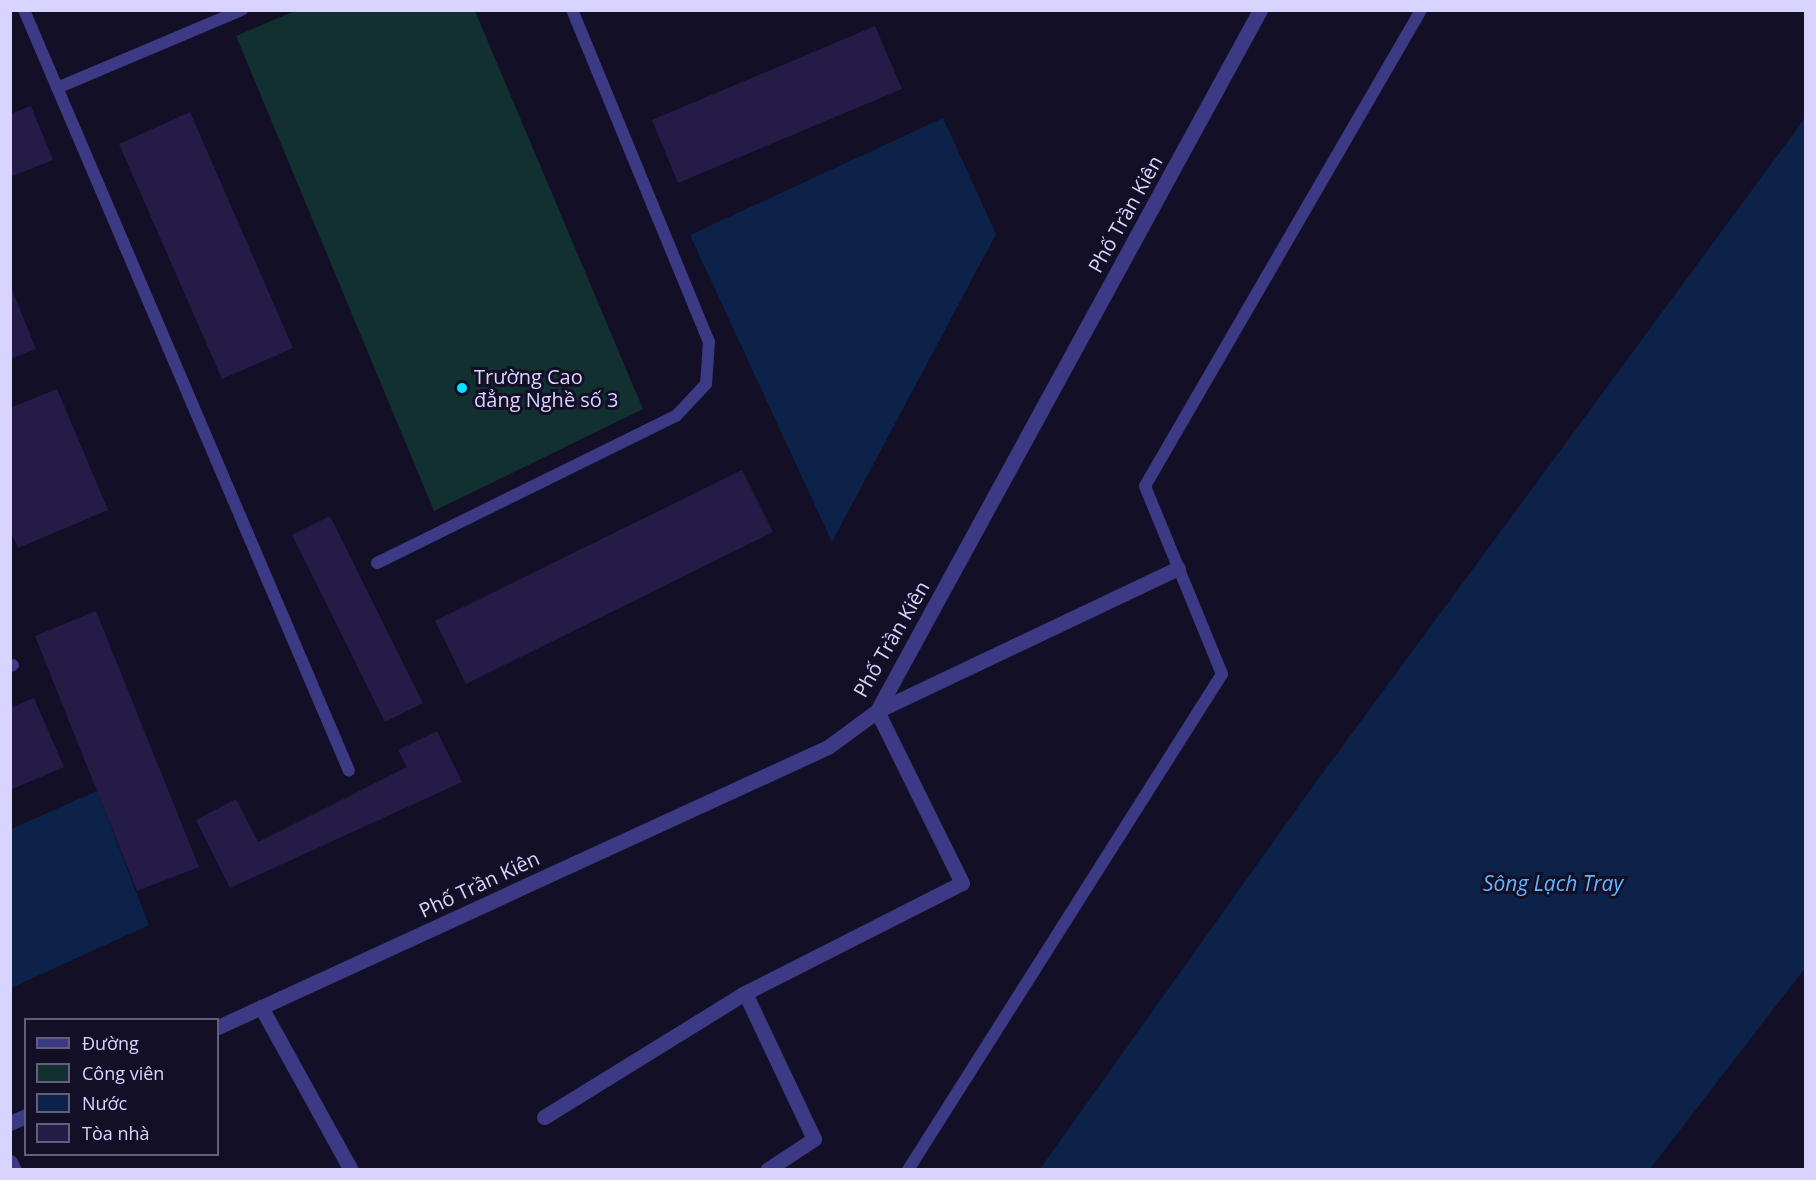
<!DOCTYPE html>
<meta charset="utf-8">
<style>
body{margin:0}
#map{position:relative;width:1816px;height:1180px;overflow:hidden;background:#130f26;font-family:"Open Sans",sans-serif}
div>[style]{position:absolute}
.green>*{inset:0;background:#12302f}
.water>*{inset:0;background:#0c2248}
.building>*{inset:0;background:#241b47}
.service>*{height:12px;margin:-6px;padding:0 6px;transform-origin:6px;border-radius:6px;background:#3d3a85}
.minor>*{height:15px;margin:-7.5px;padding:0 7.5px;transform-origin:7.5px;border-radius:7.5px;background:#3d3a85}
.dots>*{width:16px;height:16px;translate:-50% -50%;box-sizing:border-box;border:3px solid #130f26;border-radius:50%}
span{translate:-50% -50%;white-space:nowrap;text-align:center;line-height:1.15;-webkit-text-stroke:6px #130f26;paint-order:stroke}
.street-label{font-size:20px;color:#d9d4ff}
.poi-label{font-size:20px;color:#d9d4ff}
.left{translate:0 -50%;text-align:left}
.water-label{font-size:21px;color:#62b6ff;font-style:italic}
.frame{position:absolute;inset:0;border:12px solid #d9d4ff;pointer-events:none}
.legend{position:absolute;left:24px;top:1018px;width:195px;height:138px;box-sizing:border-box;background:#130f26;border:2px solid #625e7d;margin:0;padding:8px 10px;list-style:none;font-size:18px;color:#d9d4ff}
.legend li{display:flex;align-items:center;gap:12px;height:30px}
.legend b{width:30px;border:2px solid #625e7d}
</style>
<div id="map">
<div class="green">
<div style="clip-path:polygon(295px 11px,475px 11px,643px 409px,434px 511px,236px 36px)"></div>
</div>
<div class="water">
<div style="clip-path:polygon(943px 118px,996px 234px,832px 542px,690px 235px)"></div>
<div style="clip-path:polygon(1805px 118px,1805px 968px,1650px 1169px,1040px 1169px,1308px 793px)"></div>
<div style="clip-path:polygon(97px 791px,149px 925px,11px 988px,11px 829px)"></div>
</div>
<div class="building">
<div style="clip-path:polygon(875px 26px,902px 89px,678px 183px,652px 120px)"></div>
<div style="clip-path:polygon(31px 106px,53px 160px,10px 177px,10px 114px)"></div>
<div style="clip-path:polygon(190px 112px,293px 348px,222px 379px,119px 144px)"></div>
<div style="clip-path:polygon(10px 285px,36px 349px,10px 359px)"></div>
<div style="clip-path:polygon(57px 389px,108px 510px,18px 548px,10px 530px,10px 408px)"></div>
<div style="clip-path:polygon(742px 470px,773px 532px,466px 684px,435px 621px)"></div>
<div style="clip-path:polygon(330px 516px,423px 703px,385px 722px,292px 535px)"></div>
<div style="clip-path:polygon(96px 611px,199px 867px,137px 891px,35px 636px)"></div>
<div style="clip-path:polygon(34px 698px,64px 767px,10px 790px,10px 708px)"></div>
<div style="clip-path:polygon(437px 731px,462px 782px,230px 888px,196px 820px,236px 799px,258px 842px,407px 767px,398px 750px)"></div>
</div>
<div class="service">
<div style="left:24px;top:10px;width:827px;rotate:66.87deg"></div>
<div style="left:57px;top:88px;width:201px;rotate:-22.9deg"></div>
<div style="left:377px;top:563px;width:333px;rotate:-26.2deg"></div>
<div style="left:676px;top:416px;width:44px;rotate:-46.8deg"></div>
<div style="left:706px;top:384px;width:42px;rotate:-85.9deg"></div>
<div style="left:709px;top:342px;width:359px;rotate:-112.4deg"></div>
<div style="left:10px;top:666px;width:3px;rotate:-18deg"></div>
<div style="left:908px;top:1170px;width:587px;rotate:-57.66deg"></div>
<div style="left:1222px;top:674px;width:203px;rotate:-112.3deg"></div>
<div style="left:1145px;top:486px;width:550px;rotate:-59.89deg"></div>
</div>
<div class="minor">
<div style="left:745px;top:993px;width:161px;rotate:64.7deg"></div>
<div style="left:814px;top:1139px;width:56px;rotate:146.6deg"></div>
<div style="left:261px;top:1007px;width:186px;rotate:61.1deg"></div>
<div style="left:218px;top:1027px;width:671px;rotate:-24.66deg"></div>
<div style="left:828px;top:747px;width:61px;rotate:-36.3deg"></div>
<div style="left:877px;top:711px;width:799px;rotate:-61.35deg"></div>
<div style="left:544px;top:1117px;width:236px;rotate:-31.7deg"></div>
<div style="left:745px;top:993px;width:243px;rotate:-26.9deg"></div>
<div style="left:962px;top:883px;width:192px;rotate:-116.3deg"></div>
<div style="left:877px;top:711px;width:333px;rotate:-25.4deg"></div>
<div style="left:10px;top:1123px;width:17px;rotate:-24deg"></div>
<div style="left:10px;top:1162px;width:9px;rotate:63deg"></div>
</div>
<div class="dots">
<div style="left:462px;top:388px;background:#00e5ff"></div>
</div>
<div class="street-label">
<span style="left:1125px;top:214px;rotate:-61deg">Phố Trần Kiên</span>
<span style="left:891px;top:639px;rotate:-60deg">Phố Trần Kiên</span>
<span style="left:479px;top:884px;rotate:-25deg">Phố Trần Kiên</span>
</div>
<div class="poi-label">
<span class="left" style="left:474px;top:388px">Trường Cao<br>đẳng Nghề số 3</span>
</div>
<div class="water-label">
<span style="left:1553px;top:883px">Sông Lạch Tray</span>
</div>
<div class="frame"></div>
<ul class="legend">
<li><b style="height:8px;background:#3d3a85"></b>Đường</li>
<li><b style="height:16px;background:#12302f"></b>Công viên</li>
<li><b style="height:16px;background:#0c2248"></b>Nước</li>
<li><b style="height:16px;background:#241b47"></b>Tòa nhà</li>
</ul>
</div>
